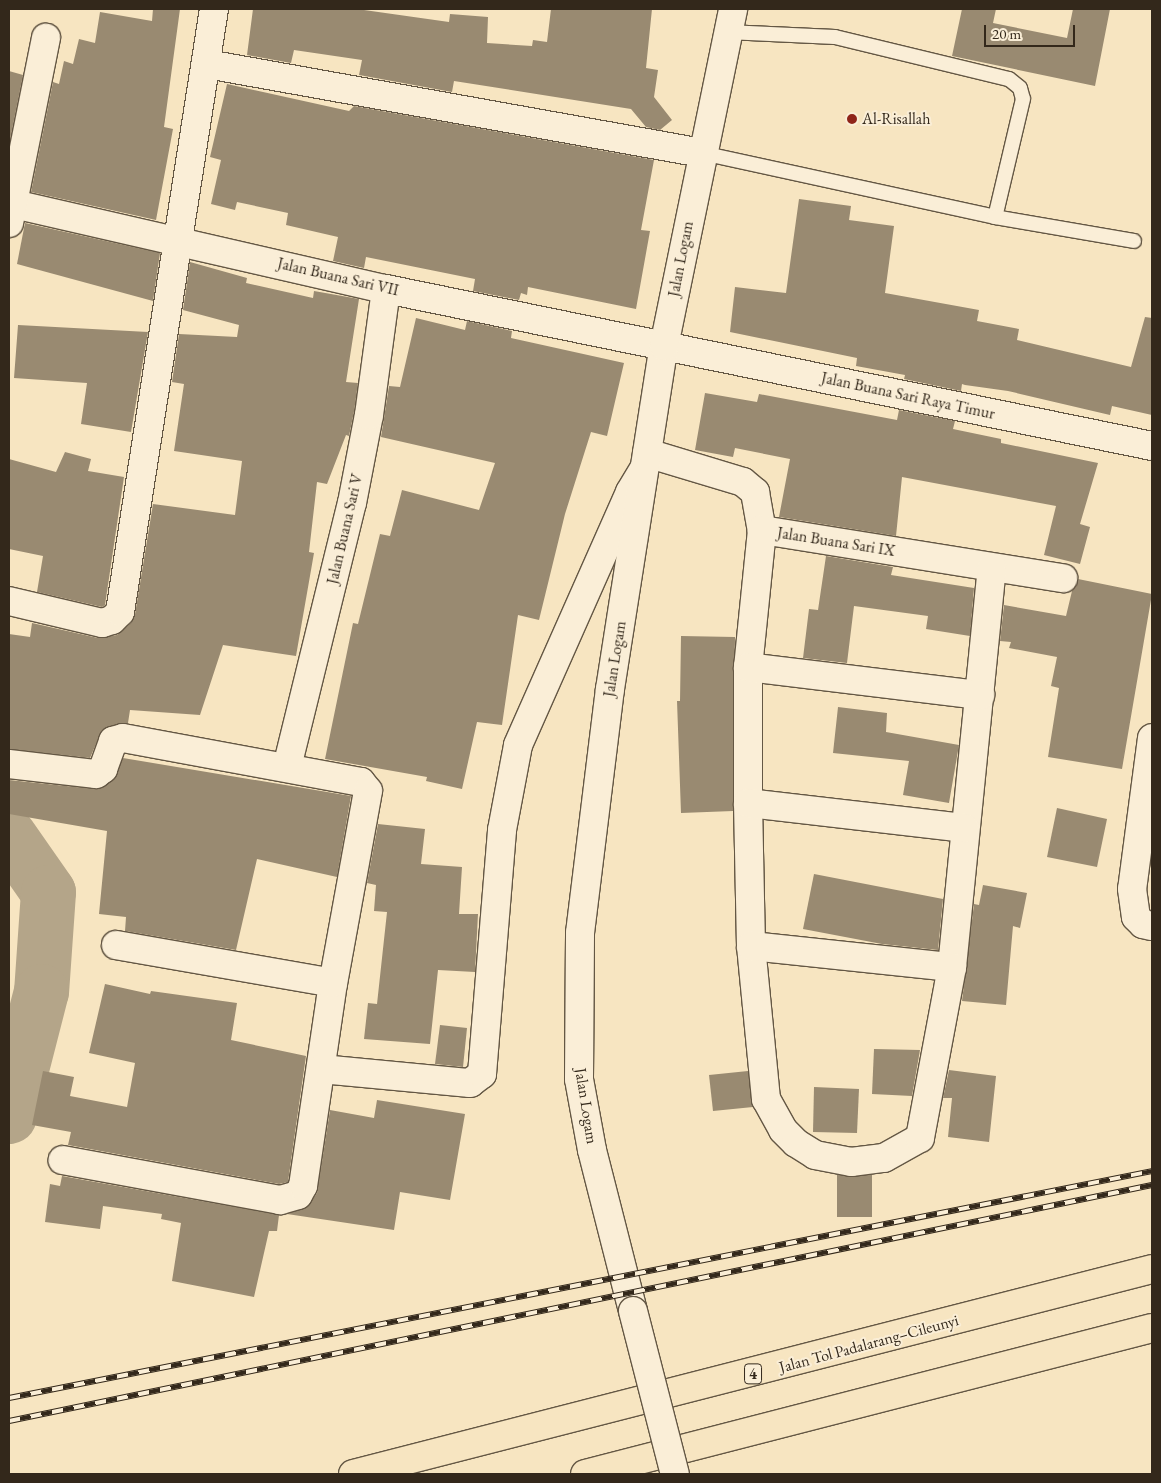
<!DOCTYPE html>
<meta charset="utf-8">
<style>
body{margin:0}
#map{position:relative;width:1161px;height:1483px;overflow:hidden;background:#f7e5c1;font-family:"EB Garamond",serif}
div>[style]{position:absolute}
.river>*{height:55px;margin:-27.5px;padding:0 27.5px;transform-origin:27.5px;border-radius:27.5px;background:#b4a589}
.building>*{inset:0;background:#998a71}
.roads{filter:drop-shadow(1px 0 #645744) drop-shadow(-1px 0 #645744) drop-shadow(0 1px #645744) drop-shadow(0 -1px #645744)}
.service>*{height:14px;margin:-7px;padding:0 7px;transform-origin:7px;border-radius:7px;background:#faeed7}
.minor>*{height:28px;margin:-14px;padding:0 14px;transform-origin:14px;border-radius:14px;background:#faeed7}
.tertiary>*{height:28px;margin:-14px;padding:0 14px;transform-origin:14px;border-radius:14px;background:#faeed7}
.motorway>*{height:28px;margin:-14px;padding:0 14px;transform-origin:14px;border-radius:14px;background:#f7e5c1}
.rail>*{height:5.5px;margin-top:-2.75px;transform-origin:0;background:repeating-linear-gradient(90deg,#faeed7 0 11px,#33281b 0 22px);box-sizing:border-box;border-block:1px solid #33281b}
.bridges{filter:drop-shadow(1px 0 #645744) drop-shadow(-1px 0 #645744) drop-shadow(0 1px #645744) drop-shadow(0 -1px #645744)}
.tertiary-bridge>*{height:28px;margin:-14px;padding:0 14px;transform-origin:14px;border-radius:14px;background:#faeed7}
.dots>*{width:14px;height:14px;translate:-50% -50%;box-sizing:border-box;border:2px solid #faeed7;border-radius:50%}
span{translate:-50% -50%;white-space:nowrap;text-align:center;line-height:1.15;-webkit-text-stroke:4px #faeed7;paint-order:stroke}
.shield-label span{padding:1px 4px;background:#faeed7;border:1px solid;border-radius:4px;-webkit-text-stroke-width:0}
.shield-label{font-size:15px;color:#33281b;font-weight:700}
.poi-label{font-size:16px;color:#33281b}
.left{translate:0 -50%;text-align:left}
.street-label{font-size:16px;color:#33281b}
.frame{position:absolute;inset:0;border:10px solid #33281b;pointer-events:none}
.scale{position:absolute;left:984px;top:25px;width:91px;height:22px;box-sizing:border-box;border:2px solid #33281b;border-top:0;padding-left:6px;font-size:15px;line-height:18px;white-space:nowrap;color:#33281b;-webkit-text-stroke:4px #faeed7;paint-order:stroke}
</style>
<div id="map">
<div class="river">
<div style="left:9px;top:836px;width:68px;rotate:55.1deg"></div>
<div style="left:48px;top:892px;width:99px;rotate:94deg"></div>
<div style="left:41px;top:991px;width:129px;rotate:104.4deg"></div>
</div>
<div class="building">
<div style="clip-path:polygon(153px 9px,180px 9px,164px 127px,173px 129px,156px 220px,31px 192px,53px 82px,59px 84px,64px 61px,73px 64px,79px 39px,95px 43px,100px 12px,152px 21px)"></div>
<div style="clip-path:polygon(253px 9px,357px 9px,449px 22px,450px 14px,488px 17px,487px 43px,532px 46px,533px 40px,547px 42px,551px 9px,652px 9px,646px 68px,658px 70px,654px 97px,672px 120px,660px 130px,646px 127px,631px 109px,454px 81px,452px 92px,359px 75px,362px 60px,294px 50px,291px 63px,247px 55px)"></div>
<div style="clip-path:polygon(962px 9px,996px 9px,993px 23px,1067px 38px,1073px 9px,1110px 9px,1095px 86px,952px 56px)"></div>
<div style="clip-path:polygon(9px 71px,23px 75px,9px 145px)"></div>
<div style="clip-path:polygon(227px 84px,349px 111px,354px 106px,654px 160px,641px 230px,650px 231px,636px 309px,528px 287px,527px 295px,521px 293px,519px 300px,473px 291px,475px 279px,366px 257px,364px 268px,333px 261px,338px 237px,286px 225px,288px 213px,237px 202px,235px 210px,211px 204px,221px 160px,210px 157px)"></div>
<div style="clip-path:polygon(799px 199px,851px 206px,849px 220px,894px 226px,885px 293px,979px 310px,977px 321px,1019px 329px,1017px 340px,1131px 367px,1145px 317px,1152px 318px,1152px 415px,1112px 406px,1110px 415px,1008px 391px,965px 385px,962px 384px,961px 391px,904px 379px,905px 375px,856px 366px,857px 358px,730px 332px,735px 287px,786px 293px)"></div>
<div style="clip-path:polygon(25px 223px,160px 253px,153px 301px,17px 264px)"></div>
<div style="clip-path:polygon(190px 262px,247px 278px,246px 283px,313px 298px,314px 291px,359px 299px,346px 382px,358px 383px,354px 412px,349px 436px,346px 435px,327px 484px,317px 482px,309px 552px,314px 553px,296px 656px,223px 645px,200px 715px,130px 710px,128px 723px,102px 730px,90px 758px,9px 749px,9px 634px,30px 637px,32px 623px,98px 638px,117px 635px,131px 623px,135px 614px,153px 504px,235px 515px,242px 461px,174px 451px,184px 384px,172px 382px,179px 334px,237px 337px,239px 325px,183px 310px)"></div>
<div style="clip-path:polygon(416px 318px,465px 330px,467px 321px,512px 331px,511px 338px,624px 363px,607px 436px,591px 432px,565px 514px,539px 620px,518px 615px,502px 725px,477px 722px,462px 789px,426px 781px,427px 777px,325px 759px,353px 623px,358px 624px,380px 534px,390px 536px,402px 490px,479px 510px,495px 463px,381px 437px,389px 386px,400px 387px)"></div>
<div style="clip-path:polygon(18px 325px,148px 332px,131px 432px,81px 424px,87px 383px,14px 378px)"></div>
<div style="clip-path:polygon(705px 393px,757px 402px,759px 394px,897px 420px,899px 410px,955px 421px,953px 429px,1001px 439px,1001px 443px,1098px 463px,1080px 524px,1090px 527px,1080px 564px,1044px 555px,1056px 506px,902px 477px,896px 536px,779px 517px,790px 459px,735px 448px,733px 457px,695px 450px)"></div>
<div style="clip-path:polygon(65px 452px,91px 459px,88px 471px,124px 477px,105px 605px,102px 607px,37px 592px,43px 556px,9px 549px,9px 459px,56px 472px)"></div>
<div style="clip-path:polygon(826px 556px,893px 567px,891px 575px,974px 588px,970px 636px,926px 629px,928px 616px,854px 606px,847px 663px,803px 658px,809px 609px,818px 610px)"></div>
<div style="clip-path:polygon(1078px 579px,1152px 594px,1122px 769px,1048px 757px,1059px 688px,1051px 686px,1057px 657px,1009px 648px,1011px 642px,1000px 641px,1004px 605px,1066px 616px,1072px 591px)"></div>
<div style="clip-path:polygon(681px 636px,735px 637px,733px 811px,681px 813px,677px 701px,680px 701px)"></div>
<div style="clip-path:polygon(838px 707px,887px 713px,886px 732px,959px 745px,949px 803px,903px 795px,909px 761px,833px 753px)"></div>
<div style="clip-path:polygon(123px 758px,351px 796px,337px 877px,257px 859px,236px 950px,125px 931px,126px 917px,99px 914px,107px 831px,9px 814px,9px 780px,95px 789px,112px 781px)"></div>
<div style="clip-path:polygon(1057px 808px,1107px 819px,1097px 867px,1047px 857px)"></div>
<div style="clip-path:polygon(378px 824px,425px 829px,421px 864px,462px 867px,459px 914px,478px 914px,475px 972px,438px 970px,430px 1044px,364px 1039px,368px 1003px,377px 1004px,387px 912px,374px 911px,376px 885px,367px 883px)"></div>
<div style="clip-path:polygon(814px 874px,943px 899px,938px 950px,882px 944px,803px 929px)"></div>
<div style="clip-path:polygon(983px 885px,1027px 893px,1020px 928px,1013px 926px,1006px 1005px,962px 1001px,974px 904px,979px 905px)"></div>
<div style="clip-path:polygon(105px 984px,150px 994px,151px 991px,237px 1003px,231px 1040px,306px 1056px,288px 1182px,279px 1184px,68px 1145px,71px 1132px,32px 1125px,43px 1071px,74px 1077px,70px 1096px,127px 1107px,135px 1063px,89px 1053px)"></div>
<div style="clip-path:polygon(440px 1025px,467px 1028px,463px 1067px,435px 1064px)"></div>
<div style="clip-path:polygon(874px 1049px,920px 1050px,912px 1096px,872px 1094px)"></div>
<div style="clip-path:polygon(949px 1070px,996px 1076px,989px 1142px,948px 1137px,952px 1098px,943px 1098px)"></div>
<div style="clip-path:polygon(748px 1071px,753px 1107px,713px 1111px,709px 1075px)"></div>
<div style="clip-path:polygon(814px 1087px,859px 1089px,857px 1133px,813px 1132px)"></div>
<div style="clip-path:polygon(377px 1100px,465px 1114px,450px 1200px,400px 1192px,394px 1230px,287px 1214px,307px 1207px,317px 1193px,330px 1110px,374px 1118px)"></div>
<div style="clip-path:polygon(837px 1175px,872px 1175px,872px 1217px,837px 1217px)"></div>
<div style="clip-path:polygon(62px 1176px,279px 1215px,277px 1231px,269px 1231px,254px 1297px,172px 1281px,181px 1223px,161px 1219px,162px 1214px,103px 1206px,100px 1229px,45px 1222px,50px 1184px,60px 1186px)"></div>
</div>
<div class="roads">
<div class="service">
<div style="left:727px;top:32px;width:108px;rotate:2.7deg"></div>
<div style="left:835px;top:37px;width:179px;rotate:13.6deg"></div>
<div style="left:1009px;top:79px;width:14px;rotate:39deg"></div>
<div style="left:1020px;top:88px;width:11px;rotate:75deg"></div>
<div style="left:1023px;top:99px;width:121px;rotate:103.3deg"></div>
<div style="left:702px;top:153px;width:300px;rotate:12.3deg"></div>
<div style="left:995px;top:217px;width:141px;rotate:9.8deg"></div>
</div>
<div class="minor">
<div style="left:207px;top:64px;width:503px;rotate:10.19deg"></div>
<div style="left:9px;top:203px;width:387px;rotate:12.9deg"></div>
<div style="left:386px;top:289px;width:782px;rotate:11.58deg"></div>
<div style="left:9px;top:223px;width:189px;rotate:-78.7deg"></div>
<div style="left:647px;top:453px;width:100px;rotate:16.8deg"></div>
<div style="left:743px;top:482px;width:16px;rotate:40deg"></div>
<div style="left:755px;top:492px;width:39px;rotate:80deg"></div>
<div style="left:762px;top:530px;width:305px;rotate:9.1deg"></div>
<div style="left:762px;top:530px;width:138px;rotate:95.8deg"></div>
<div style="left:748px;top:667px;width:136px;rotate:90deg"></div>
<div style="left:748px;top:803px;width:143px;rotate:88.8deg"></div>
<div style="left:751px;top:946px;width:154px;rotate:84.4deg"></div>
<div style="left:766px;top:1099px;width:35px;rotate:61deg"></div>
<div style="left:783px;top:1130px;width:18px;rotate:45deg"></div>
<div style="left:796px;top:1143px;width:22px;rotate:32deg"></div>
<div style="left:815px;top:1155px;width:37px;rotate:11deg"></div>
<div style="left:851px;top:1162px;width:33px;rotate:-7deg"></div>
<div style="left:884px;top:1158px;width:41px;rotate:-29.1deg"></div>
<div style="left:920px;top:1138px;width:174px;rotate:-79.4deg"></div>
<div style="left:952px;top:967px;width:401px;rotate:-84.3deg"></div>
<div style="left:9px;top:601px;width:96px;rotate:13.3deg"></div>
<div style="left:102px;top:623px;width:10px;rotate:-17deg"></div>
<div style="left:112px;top:620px;width:11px;rotate:-45deg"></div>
<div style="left:120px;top:612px;width:610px;rotate:-81.14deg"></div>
<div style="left:748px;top:667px;width:234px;rotate:6.9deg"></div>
<div style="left:1152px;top:738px;width:152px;rotate:97.5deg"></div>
<div style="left:1132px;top:889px;width:28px;rotate:82deg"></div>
<div style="left:1136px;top:917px;width:10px;rotate:45deg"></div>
<div style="left:1143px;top:924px;width:9px;rotate:13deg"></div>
<div style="left:9px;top:764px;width:88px;rotate:6.6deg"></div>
<div style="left:96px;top:774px;width:9px;rotate:-36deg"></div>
<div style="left:103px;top:769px;width:30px;rotate:-70deg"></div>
<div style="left:113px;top:741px;width:10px;rotate:-17deg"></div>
<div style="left:123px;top:738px;width:242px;rotate:10.5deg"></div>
<div style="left:361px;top:782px;width:11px;rotate:52deg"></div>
<div style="left:368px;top:791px;width:195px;rotate:100.3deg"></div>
<div style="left:333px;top:983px;width:205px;rotate:98.4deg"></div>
<div style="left:303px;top:1186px;width:10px;rotate:119deg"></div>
<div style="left:298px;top:1195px;width:19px;rotate:164deg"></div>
<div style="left:280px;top:1200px;width:221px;rotate:-169.6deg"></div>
<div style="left:287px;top:767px;width:272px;rotate:-76.2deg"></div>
<div style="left:352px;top:503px;width:90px;rotate:-79.1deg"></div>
<div style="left:369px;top:415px;width:127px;rotate:-82.3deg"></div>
<div style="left:748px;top:803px;width:218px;rotate:6.6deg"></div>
<div style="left:116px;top:945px;width:220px;rotate:9.9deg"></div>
<div style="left:751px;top:946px;width:202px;rotate:6deg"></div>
<div style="left:321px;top:1069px;width:150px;rotate:5.4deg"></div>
<div style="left:470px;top:1083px;width:15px;rotate:-37deg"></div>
<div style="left:482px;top:1074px;width:245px;rotate:-85.3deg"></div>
<div style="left:502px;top:830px;width:86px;rotate:-79.3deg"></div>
<div style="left:518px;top:745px;width:277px;rotate:-66.1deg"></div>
<div style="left:630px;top:492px;width:26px;rotate:-59deg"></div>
</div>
<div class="tertiary">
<div style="left:633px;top:1311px;width:166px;rotate:-104.3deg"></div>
<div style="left:592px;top:1150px;width:72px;rotate:-100.4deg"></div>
<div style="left:579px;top:1079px;width:146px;rotate:-89.6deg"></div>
<div style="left:580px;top:933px;width:246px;rotate:-83deg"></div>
<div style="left:610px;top:689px;width:347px;rotate:-81.1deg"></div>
<div style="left:664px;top:346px;width:344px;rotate:-78.4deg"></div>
</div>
<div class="motorway">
<div style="left:353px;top:1474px;width:825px;rotate:-14.39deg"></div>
<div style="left:585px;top:1474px;width:585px;rotate:-14.44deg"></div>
</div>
</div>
<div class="rail">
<div style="left:9px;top:1398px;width:1165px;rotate:-11.23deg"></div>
<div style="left:9px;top:1421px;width:1167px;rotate:-11.67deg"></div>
</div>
<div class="bridges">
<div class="tertiary-bridge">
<div style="left:633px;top:1311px;width:168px;rotate:75.6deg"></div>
</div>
</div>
<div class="dots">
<div style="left:852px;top:119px;background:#8f2418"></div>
</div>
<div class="shield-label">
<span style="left:753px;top:1374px">4</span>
</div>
<div class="poi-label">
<span class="left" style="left:862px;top:119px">Al-Risallah</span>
</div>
<div class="street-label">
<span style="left:681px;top:259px;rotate:-79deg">Jalan Logam</span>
<span style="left:338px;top:277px;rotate:13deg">Jalan Buana Sari VII</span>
<span style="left:908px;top:396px;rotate:12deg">Jalan Buana Sari Raya Timur</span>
<span style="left:345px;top:529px;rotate:-77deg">Jalan Buana Sari V</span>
<span style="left:836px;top:542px;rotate:9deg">Jalan Buana Sari IX</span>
<span style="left:615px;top:659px;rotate:-81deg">Jalan Logam</span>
<span style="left:586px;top:1106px;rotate:81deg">Jalan Logam</span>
<span style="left:869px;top:1344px;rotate:-15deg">Jalan Tol Padalarang–Cileunyi</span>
</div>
<div class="frame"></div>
<div class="scale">20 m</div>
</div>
